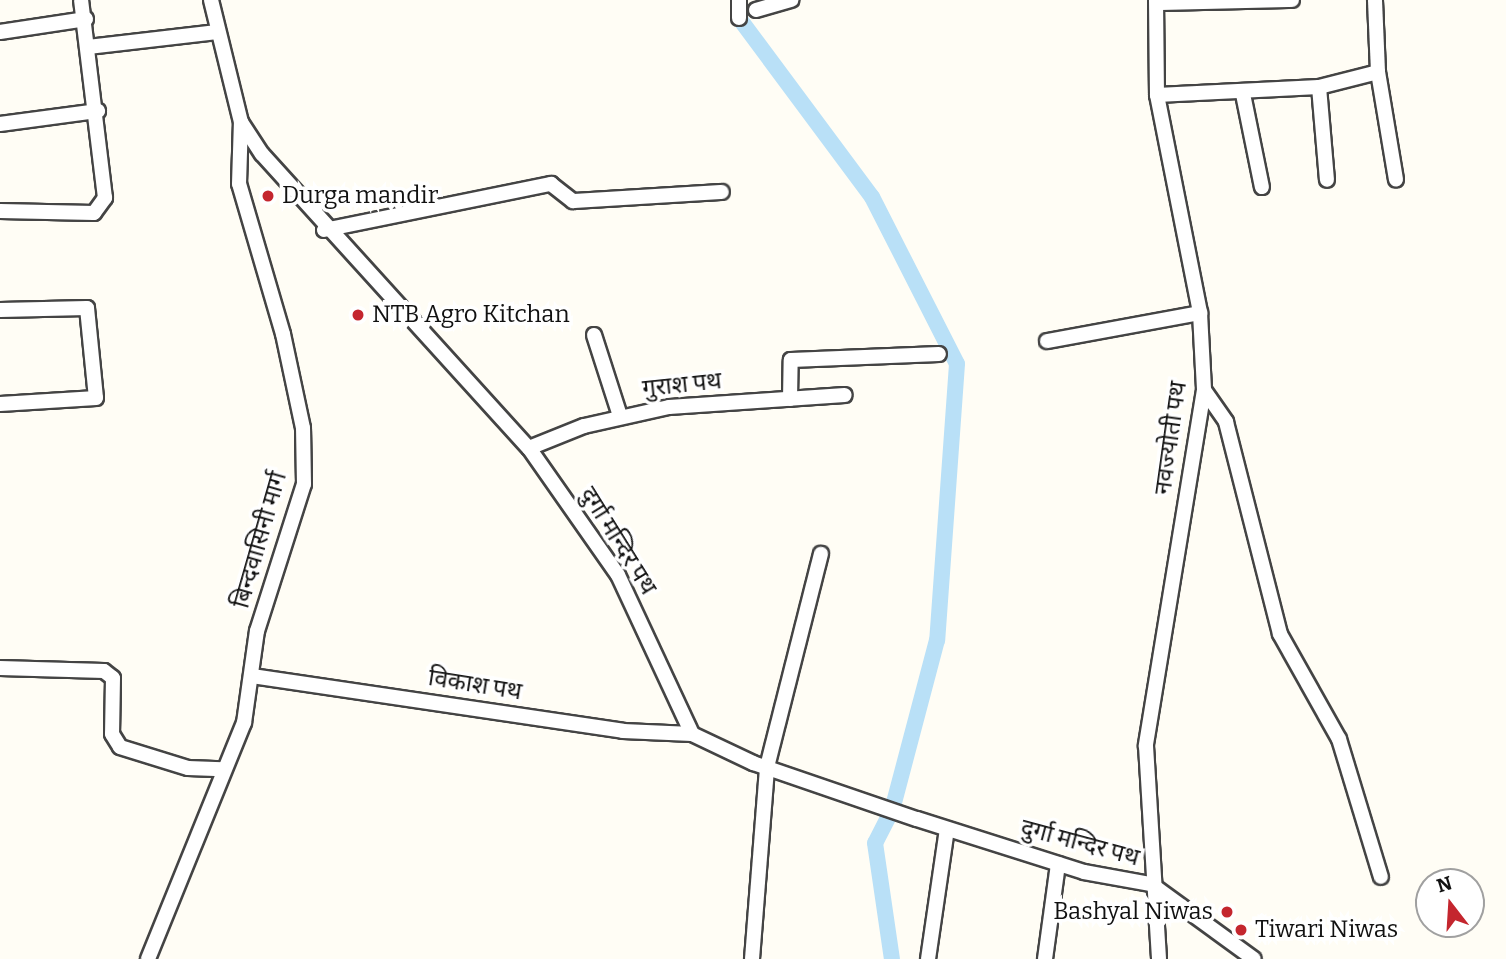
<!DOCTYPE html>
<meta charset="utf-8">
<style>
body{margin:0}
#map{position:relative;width:1506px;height:959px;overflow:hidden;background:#fffdf5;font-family:Bitter,"Noto Sans Devanagari",serif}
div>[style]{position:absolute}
.canal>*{height:16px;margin:-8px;padding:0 8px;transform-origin:8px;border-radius:8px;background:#b9e0f7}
.roads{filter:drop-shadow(2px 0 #444) drop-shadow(-2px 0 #444) drop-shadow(0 2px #444) drop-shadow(0 -2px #444)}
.minor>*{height:14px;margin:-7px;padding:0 7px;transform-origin:7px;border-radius:7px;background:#fff}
.dots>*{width:19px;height:19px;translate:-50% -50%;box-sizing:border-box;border:4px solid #fff;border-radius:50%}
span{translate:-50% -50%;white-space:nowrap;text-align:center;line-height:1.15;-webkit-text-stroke:7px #fff;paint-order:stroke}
.poi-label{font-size:24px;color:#111}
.left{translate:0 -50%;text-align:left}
.right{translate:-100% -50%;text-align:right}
.street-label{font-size:24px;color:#111}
.north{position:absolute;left:1415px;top:868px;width:70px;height:70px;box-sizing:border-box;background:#fff;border:2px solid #a0a0a0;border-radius:50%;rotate:343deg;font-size:19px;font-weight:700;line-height:28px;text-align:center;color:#111}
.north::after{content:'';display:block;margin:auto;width:24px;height:32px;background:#c4262e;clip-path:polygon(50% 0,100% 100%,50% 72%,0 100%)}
</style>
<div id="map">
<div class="canal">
<div style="left:739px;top:18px;width:223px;rotate:53.4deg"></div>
<div style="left:872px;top:197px;width:187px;rotate:63deg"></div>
<div style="left:957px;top:364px;width:277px;rotate:94.1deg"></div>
<div style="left:937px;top:640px;width:176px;rotate:104.8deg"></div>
<div style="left:892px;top:810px;width:37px;rotate:117deg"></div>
<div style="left:875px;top:843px;width:117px;rotate:81.7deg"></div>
</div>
<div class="roads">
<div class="minor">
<div style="left:211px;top:0;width:126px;rotate:76.2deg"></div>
<div style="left:241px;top:122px;width:38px;rotate:57deg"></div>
<div style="left:262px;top:154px;width:397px;rotate:47.8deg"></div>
<div style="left:529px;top:448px;width:155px;rotate:55deg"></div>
<div style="left:618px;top:575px;width:175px;rotate:65deg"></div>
<div style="left:692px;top:734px;width:68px;rotate:25.4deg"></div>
<div style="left:753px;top:763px;width:173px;rotate:18.9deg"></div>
<div style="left:917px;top:819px;width:175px;rotate:17.6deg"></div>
<div style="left:1084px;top:872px;width:68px;rotate:10.2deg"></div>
<div style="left:1151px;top:884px;width:127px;rotate:36.1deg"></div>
<div style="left:739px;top:0;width:18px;rotate:90deg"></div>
<div style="left:1156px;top:0;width:95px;rotate:89.4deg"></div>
<div style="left:1157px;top:95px;width:222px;rotate:78.8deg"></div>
<div style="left:1200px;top:313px;width:77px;rotate:87deg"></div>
<div style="left:1204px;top:390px;width:361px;rotate:99.3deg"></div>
<div style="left:1146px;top:746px;width:213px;rotate:86.5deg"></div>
<div style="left:1157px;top:3px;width:135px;rotate:-1.3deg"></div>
<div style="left:756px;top:10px;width:37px;rotate:-16deg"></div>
<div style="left:0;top:32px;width:87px;rotate:-8.6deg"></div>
<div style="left:88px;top:47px;width:130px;rotate:-6.6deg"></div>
<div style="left:1378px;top:72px;width:109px;rotate:80.5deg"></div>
<div style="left:1319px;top:87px;width:93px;rotate:85.1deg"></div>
<div style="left:1243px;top:94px;width:95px;rotate:78.5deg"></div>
<div style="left:1157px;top:95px;width:162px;rotate:-2.8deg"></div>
<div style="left:1319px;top:87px;width:61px;rotate:-14.3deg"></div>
<div style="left:1378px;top:72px;width:72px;rotate:-92.4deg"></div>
<div style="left:0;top:124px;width:99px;rotate:-7.6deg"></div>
<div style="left:0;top:211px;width:94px;rotate:1.2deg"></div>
<div style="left:94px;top:213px;width:19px;rotate:-54deg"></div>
<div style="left:105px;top:198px;width:199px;rotate:-96.9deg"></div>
<div style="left:324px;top:230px;width:232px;rotate:-11.5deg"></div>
<div style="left:551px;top:184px;width:28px;rotate:38deg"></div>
<div style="left:573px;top:201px;width:149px;rotate:-3.5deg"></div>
<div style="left:0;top:310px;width:87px;rotate:-1.3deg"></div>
<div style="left:87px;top:308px;width:90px;rotate:84.3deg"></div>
<div style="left:96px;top:398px;width:96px;rotate:176.4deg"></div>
<div style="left:594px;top:335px;width:85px;rotate:72.2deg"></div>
<div style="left:1047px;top:341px;width:156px;rotate:-10.4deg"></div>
<div style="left:1204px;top:390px;width:39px;rotate:55deg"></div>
<div style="left:1226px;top:422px;width:219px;rotate:75.7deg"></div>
<div style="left:1280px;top:634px;width:120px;rotate:60.7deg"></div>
<div style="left:1339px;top:739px;width:144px;rotate:73.1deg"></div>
<div style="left:790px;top:399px;width:39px;rotate:-89deg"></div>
<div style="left:791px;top:360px;width:148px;rotate:-2.3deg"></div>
<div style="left:529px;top:448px;width:59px;rotate:-21.8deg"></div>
<div style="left:584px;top:426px;width:87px;rotate:-12.6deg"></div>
<div style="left:669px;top:407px;width:176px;rotate:-3.9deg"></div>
<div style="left:0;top:668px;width:104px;rotate:1.7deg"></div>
<div style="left:104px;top:671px;width:11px;rotate:38deg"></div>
<div style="left:113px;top:678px;width:56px;rotate:91deg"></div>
<div style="left:112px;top:734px;width:15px;rotate:58deg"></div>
<div style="left:120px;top:747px;width:71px;rotate:17.2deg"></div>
<div style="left:188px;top:768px;width:34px;rotate:2deg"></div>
<div style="left:252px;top:676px;width:375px;rotate:8.4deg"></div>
<div style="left:623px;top:731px;width:69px;rotate:2.5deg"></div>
<div style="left:148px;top:959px;width:255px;rotate:-67.9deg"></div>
<div style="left:244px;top:723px;width:93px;rotate:-82deg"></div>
<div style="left:257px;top:631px;width:154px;rotate:-72.3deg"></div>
<div style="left:304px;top:484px;width:56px;rotate:-91deg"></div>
<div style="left:303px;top:428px;width:96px;rotate:-102deg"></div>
<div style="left:283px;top:334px;width:156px;rotate:-106.3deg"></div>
<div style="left:239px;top:184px;width:62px;rotate:-88.2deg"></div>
<div style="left:752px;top:959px;width:193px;rotate:-85.5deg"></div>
<div style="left:767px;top:767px;width:220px;rotate:-75.8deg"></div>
<div style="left:928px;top:959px;width:131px;rotate:-81.7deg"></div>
<div style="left:1045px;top:959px;width:96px;rotate:-82.2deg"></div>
</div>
</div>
<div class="dots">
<div style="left:268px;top:196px;background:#c4262e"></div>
<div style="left:358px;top:315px;background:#c4262e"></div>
<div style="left:1227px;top:912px;background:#c4262e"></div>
<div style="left:1241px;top:930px;background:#c4262e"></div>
</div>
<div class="poi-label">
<span class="left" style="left:282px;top:196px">Durga mandir</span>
<span class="left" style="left:372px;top:315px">NTB Agro Kitchan</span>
<span class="right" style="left:1213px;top:912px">Bashyal Niwas</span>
<span class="left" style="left:1255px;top:930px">Tiwari Niwas</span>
</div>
<div class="street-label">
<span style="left:682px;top:385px;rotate:-6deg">गुराश पथ</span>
<span style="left:1171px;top:438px;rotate:-82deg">नवज्योती पथ</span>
<span style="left:260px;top:540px;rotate:-74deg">बिन्दवासिनी मार्ग</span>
<span style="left:618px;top:541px;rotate:58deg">दुर्गा मन्दिर पथ</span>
<span style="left:475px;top:685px;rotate:9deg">विकाश पथ</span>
<span style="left:1080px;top:843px;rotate:15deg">दुर्गा मन्दिर पथ</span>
</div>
<div class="north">N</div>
</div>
